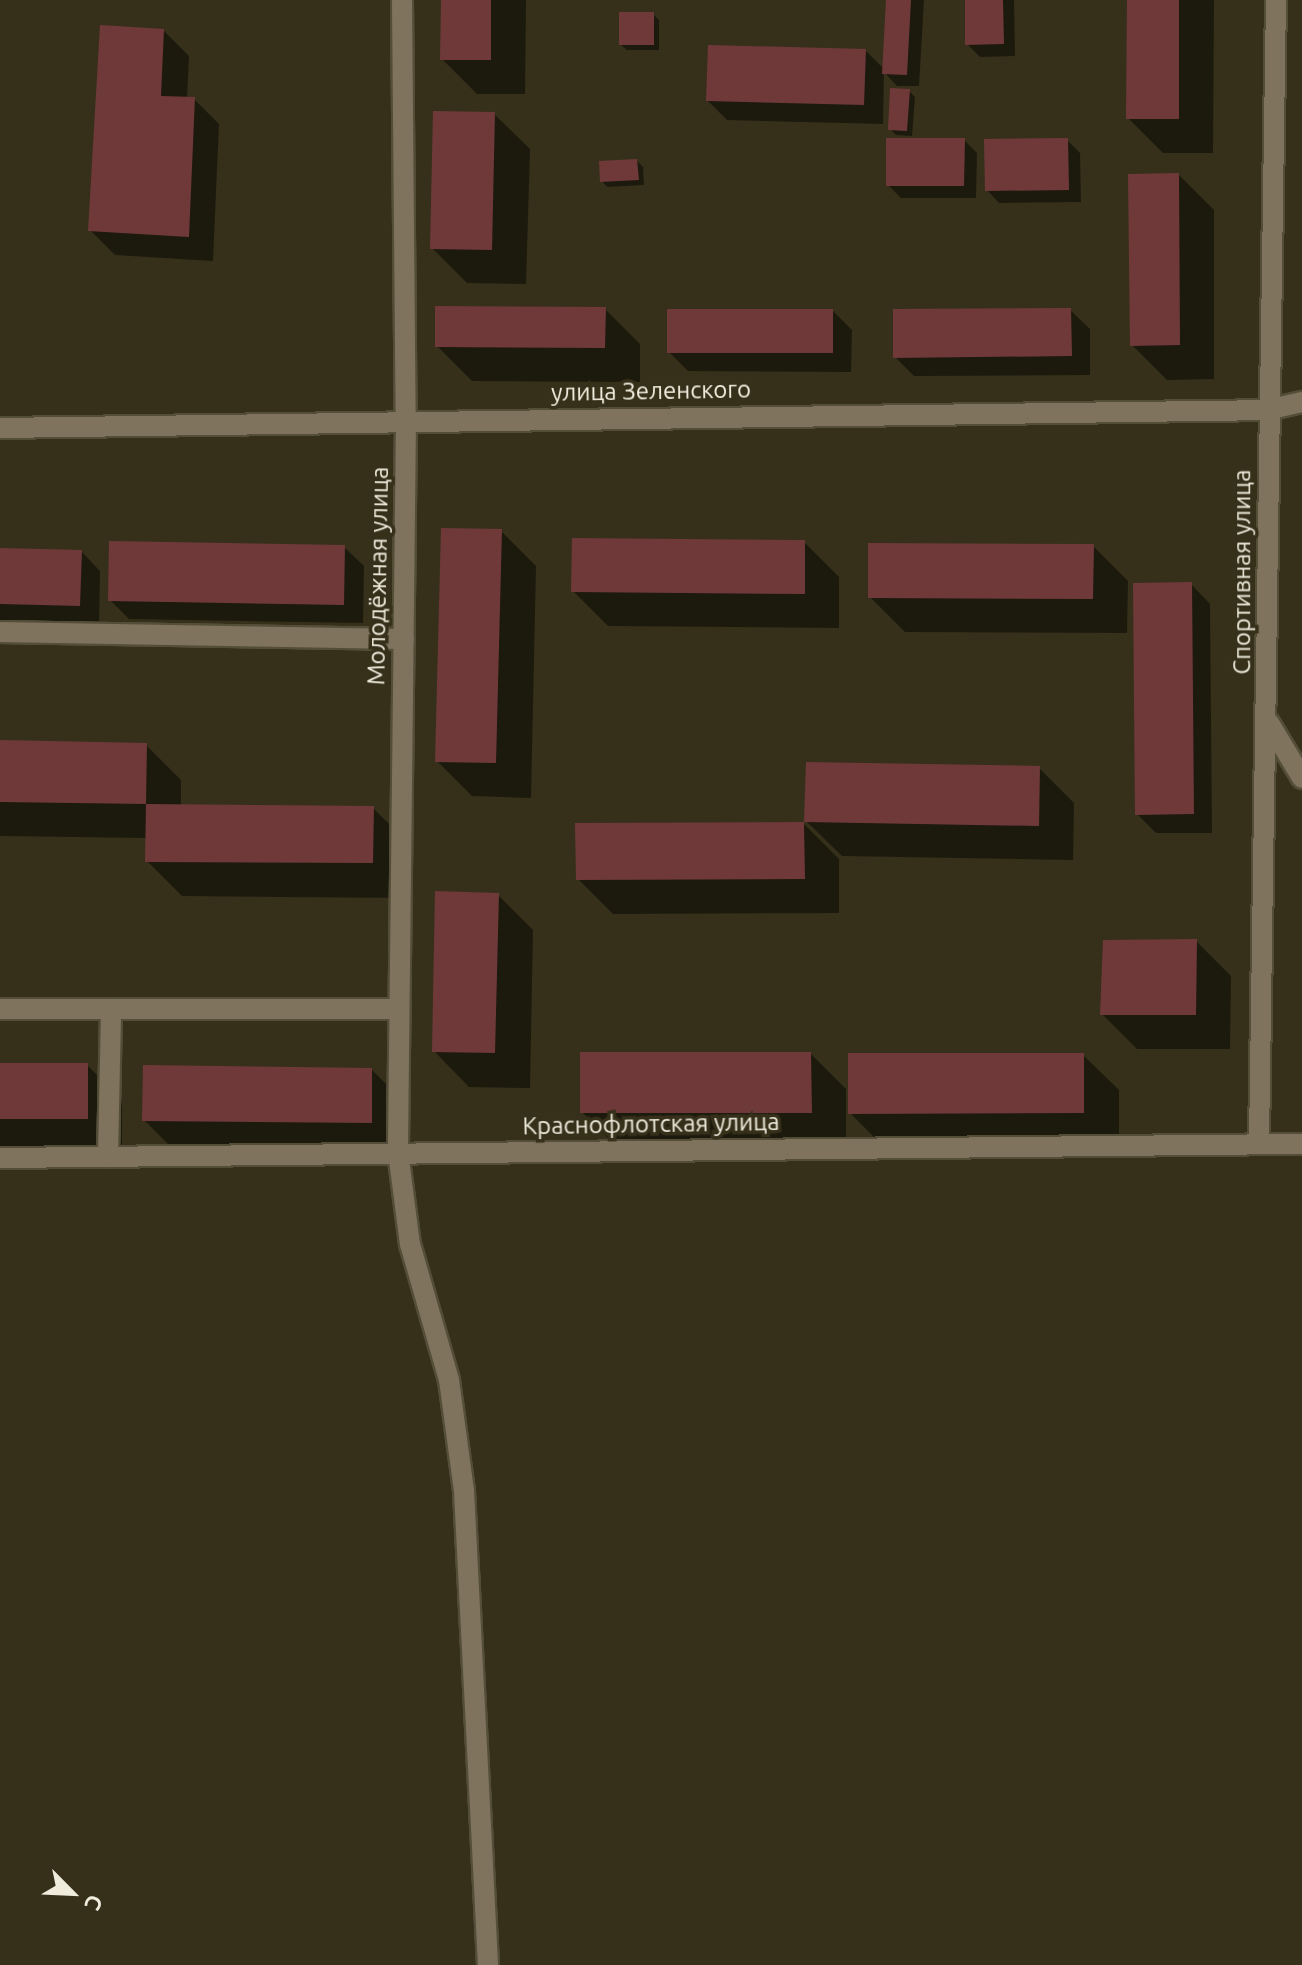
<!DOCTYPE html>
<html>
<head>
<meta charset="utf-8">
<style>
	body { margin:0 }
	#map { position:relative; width:1302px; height:1965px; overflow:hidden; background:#36301a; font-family:Ubuntu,sans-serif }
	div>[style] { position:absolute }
	.shadow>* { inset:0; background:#0007 }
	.building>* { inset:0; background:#6f393a }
	.roads { filter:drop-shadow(2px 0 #544e39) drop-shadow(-2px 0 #544e39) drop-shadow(0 2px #544e39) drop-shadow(0 -2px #544e39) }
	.minor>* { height:20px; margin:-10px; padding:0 10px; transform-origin:10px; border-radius:10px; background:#7f735d }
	span { translate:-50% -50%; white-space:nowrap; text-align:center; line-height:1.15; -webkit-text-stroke:7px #36301a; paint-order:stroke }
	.street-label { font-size:24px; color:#efecde }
	.north { position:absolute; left:32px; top:1853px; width:80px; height:80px; -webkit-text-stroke:6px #36301a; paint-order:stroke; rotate:114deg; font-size:22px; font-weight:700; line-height:32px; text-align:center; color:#efecde }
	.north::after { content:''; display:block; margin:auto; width:28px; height:36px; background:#efecde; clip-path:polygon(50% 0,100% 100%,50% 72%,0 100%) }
</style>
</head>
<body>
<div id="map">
	<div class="shadow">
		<i style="clip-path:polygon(443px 0,526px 0,525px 94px,477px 94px,442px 59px)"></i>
		<i style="clip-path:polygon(888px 0,924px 0,919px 86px,897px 86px,884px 72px,883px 124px,727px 120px,708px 101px,865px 50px,885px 70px)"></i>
		<i style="clip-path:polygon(967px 0,1014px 0,1015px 56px,980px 57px,967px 44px)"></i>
		<i style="clip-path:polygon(1129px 0,1214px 0,1213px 153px,1163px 153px,1128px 118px)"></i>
		<i style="clip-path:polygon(653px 14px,659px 20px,659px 50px,627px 50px,621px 45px)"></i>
		<i style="clip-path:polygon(164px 31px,189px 56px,187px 99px,194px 99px,219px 124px,213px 261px,115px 255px,90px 230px)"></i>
		<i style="clip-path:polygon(909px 91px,915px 97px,912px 136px,896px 135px,890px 129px)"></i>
		<i style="clip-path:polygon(494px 114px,530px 149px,526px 284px,467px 283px,432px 248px)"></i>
		<i style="clip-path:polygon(964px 140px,977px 153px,976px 198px,901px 198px,888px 185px)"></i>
		<i style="clip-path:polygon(1067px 140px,1080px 153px,1081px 202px,999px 203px,987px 190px)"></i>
		<i style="clip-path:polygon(637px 161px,643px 167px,644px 185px,607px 187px,602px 181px)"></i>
		<i style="clip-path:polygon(1179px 175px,1214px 210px,1214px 379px,1167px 380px,1132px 345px)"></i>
		<i style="clip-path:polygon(605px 309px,640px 344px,640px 382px,472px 381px,437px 346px)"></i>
		<i style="clip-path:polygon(1070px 310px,1090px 329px,1090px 375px,914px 376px,895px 357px)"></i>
		<i style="clip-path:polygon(833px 311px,852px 330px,851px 372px,688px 371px,669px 352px)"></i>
		<i style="clip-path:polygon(501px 531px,536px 566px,531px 798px,472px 796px,437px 761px)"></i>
		<i style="clip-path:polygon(804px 542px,839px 577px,839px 628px,608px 626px,573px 591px)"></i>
		<i style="clip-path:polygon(1093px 546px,1128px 581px,1127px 633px,905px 632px,870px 597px)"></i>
		<i style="clip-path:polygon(344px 547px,364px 566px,363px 623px,129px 619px,110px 600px)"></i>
		<i style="clip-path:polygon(0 550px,81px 551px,100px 571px,99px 624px,0 622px)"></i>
		<i style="clip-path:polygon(1191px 584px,1210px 604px,1212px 833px,1156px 833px,1137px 814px)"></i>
		<i style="clip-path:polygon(0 742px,146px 745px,181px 780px,181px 807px,373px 808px,408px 843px,408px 898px,182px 896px,147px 861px,148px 838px,0 836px)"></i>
		<i style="clip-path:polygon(1039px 768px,1074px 803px,1073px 860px,842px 856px,806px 821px)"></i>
		<i style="clip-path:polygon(804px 824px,839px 859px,839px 913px,613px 914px,578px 879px)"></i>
		<i style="clip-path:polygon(498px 895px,533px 930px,530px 1088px,469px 1087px,434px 1051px)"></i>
		<i style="clip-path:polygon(1196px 941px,1231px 976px,1230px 1049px,1137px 1049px,1102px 1014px)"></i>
		<i style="clip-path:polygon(811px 1054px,846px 1089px,846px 1147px,617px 1147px,582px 1112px)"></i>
		<i style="clip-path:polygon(1083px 1055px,1119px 1090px,1119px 1147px,885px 1148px,850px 1113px)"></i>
		<i style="clip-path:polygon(0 1065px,87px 1065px,122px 1100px,122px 1153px,0 1153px)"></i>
		<i style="clip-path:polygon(372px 1070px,407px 1105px,406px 1157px,179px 1155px,144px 1120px)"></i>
	</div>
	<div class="building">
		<i style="clip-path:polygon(441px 0,491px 0,491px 60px,440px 60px)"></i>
		<i style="clip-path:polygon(886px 0,911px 0,907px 75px,882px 74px)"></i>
		<i style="clip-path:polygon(965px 0,1003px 0,1004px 44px,965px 45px)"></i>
		<i style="clip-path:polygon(1127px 0,1179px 0,1179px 119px,1126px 119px)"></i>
		<i style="clip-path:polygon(619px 12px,654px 12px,654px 45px,619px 45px)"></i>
		<i style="clip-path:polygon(100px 25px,164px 29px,161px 96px,195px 97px,189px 237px,88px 231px)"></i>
		<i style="clip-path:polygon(708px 45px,866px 49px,864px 105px,706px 101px)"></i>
		<i style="clip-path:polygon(890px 88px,910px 89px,907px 131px,888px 130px)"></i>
		<i style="clip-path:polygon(433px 111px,495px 112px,492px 250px,430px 249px)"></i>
		<i style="clip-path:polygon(886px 138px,965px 138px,964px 186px,886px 186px)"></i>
		<i style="clip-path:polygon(1068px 138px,1069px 190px,985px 191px,984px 139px)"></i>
		<i style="clip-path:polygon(637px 159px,639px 180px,600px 182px,599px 161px)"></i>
		<i style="clip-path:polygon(1179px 173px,1180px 345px,1130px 346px,1128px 174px)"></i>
		<i style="clip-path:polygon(435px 306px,606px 307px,605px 348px,435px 347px)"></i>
		<i style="clip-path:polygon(1071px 308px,1072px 356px,893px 358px,893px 309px)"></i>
		<i style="clip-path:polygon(667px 309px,833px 309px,833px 353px,667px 353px)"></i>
		<i style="clip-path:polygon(441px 528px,502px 529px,496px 763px,435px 762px)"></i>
		<i style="clip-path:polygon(572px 538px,805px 540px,805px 594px,571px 592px)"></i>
		<i style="clip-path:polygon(109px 541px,345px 545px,344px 605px,108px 601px)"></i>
		<i style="clip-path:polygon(868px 543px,1094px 544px,1093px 599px,868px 598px)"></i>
		<i style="clip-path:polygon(0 548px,82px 550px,80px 606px,0 604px)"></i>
		<i style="clip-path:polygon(1192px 582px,1194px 814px,1135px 815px,1133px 583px)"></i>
		<i style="clip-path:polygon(0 740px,147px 743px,146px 804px,0 802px)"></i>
		<i style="clip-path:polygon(806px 762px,1040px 766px,1039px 826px,804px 822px)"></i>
		<i style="clip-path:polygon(146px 804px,374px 806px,373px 863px,145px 862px)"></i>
		<i style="clip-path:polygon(804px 822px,805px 879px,576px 880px,575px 823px)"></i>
		<i style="clip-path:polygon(435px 891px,499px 893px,495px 1053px,432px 1052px)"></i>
		<i style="clip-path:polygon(1197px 939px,1196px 1015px,1100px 1015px,1103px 940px)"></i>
		<i style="clip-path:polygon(580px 1052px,811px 1052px,812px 1113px,580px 1113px)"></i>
		<i style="clip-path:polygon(848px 1053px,1084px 1053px,1084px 1113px,848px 1114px)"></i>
		<i style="clip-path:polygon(0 1063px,88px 1063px,88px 1119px,0 1119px)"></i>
		<i style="clip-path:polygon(143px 1065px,372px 1068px,372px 1123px,142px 1121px)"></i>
	</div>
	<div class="roads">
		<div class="minor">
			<i style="left:402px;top:0;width:419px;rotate:89.5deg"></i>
			<i style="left:406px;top:419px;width:733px;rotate:90.63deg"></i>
			<i style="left:398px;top:1152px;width:93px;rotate:82.6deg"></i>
			<i style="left:410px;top:1244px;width:141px;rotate:74deg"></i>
			<i style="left:449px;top:1380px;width:112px;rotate:82.3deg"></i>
			<i style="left:464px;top:1491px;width:475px;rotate:87.1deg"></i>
			<i style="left:0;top:428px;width:1267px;rotate:-0.81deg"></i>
			<i style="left:1267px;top:410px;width:36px;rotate:-13deg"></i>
			<i style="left:0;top:632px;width:404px;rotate:1deg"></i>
			<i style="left:1269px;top:723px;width:64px;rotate:59deg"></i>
			<i style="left:0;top:1009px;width:399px"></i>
			<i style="left:1259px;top:1143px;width:1143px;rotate:-89.15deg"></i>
			<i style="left:108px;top:1157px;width:148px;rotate:-88.8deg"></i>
			<i style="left:0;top:1158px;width:1302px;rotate:-0.62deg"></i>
		</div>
	</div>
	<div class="street-label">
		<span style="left:651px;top:391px;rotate:-1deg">улица Зеленского</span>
		<span style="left:1242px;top:572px;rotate:-90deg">Спортивная улица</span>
		<span style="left:378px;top:576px;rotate:-89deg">Молодёжная улица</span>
		<span style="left:651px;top:1124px;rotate:-1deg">Краснофлотская улица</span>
	</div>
	<div class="north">С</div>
</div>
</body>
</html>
